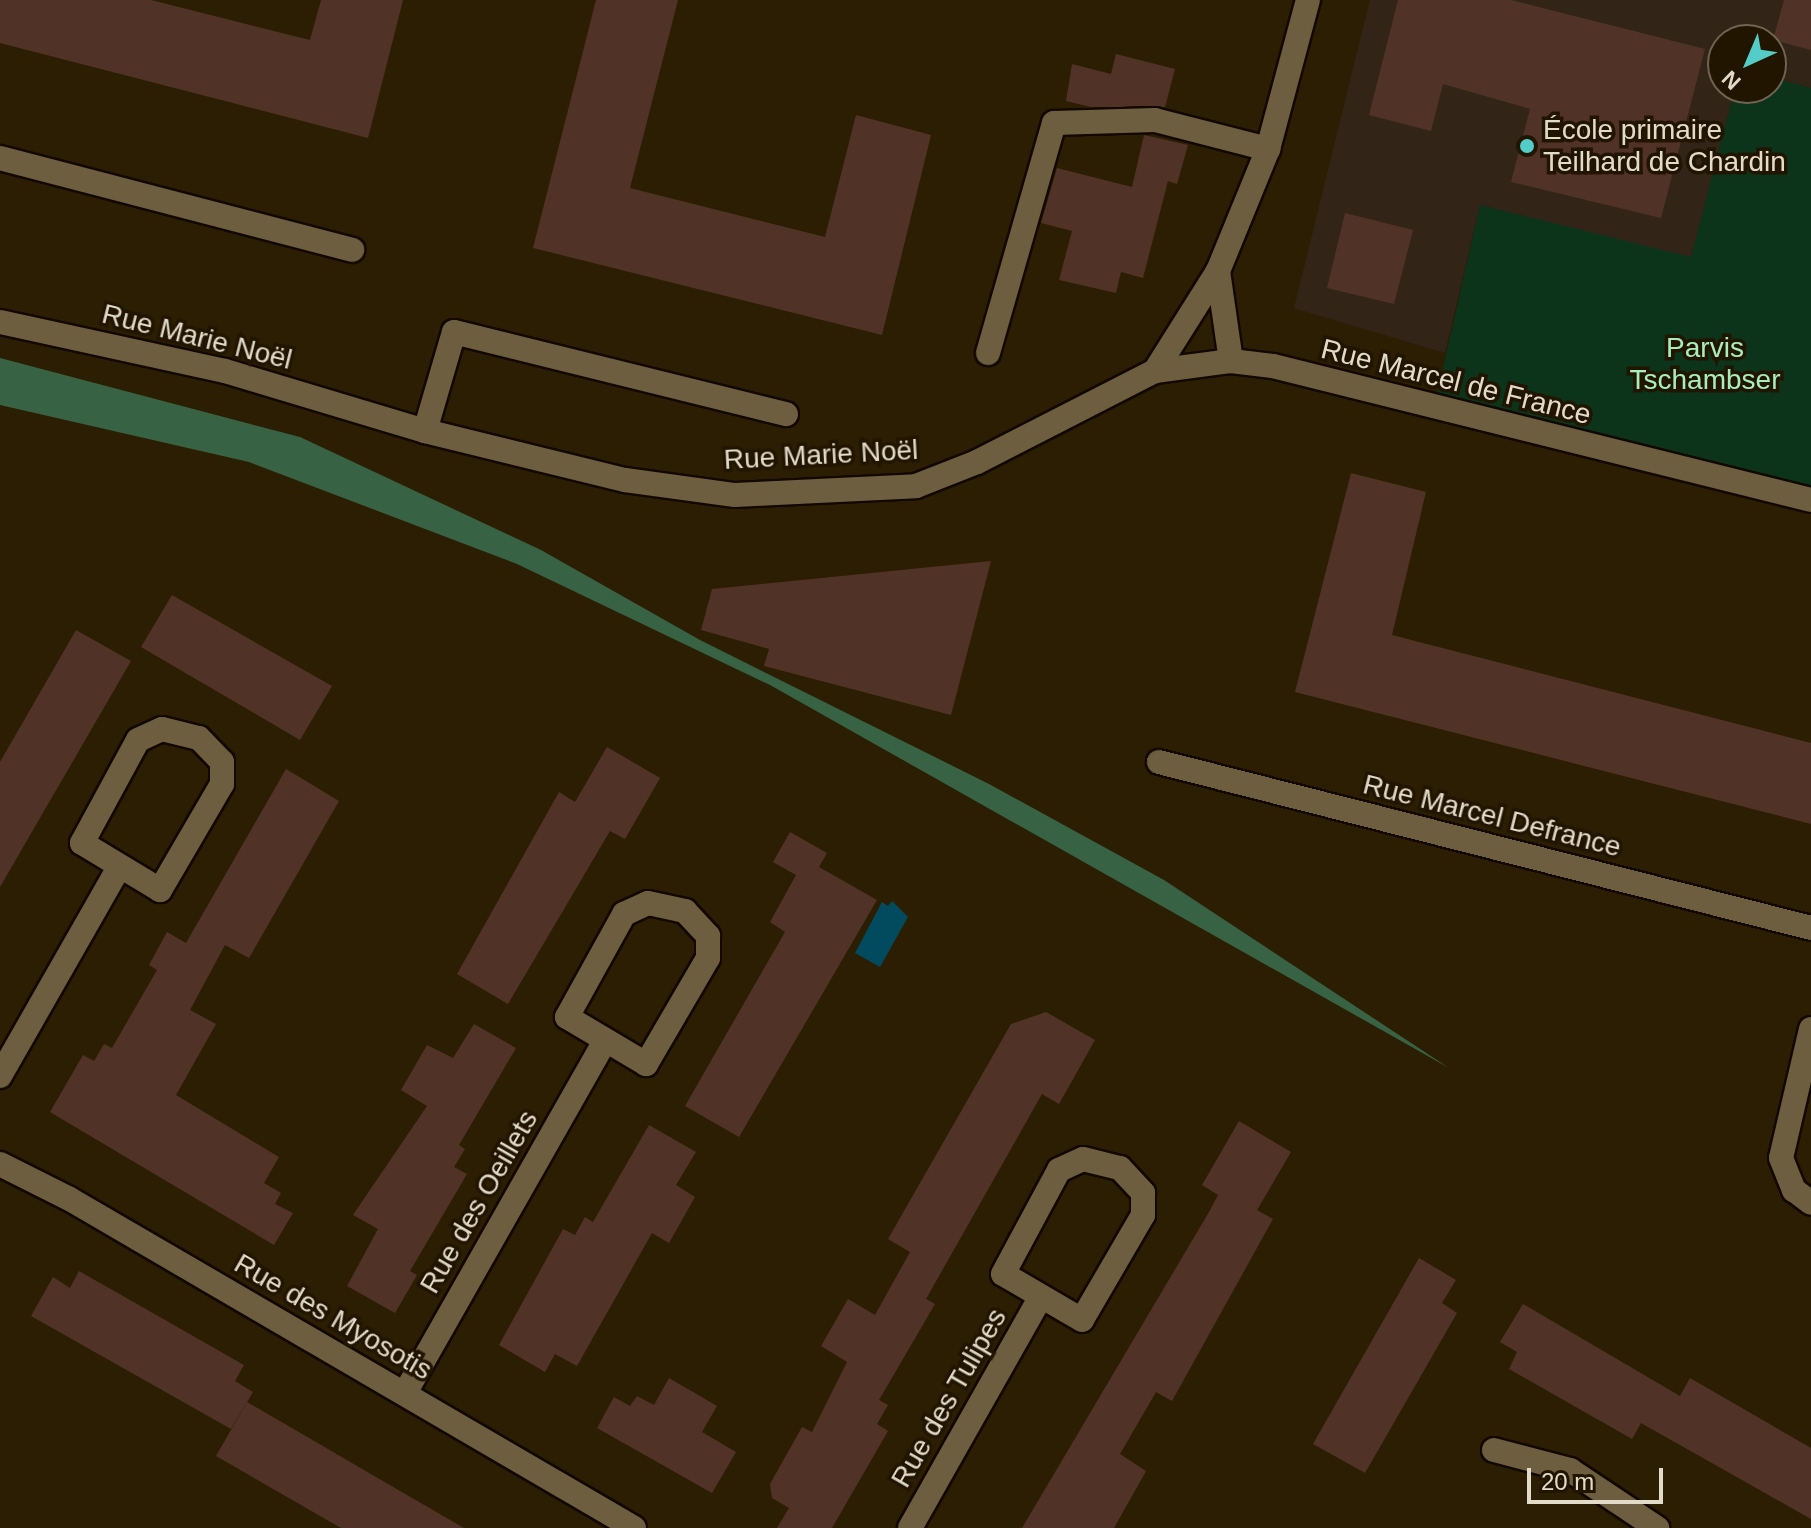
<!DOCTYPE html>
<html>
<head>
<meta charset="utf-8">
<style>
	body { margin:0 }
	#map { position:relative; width:1811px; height:1528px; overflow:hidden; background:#2c1e02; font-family:Arial,sans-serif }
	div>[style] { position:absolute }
	.education>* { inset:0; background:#322518 }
	.green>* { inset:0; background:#0b341b }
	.forest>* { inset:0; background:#376244 }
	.water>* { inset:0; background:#024b5e }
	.building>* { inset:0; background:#513227 }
	.roads { filter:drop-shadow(2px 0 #120800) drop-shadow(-2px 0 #120800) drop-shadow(0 2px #120800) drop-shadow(0 -2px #120800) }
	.minor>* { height:24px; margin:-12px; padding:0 12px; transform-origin:12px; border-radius:12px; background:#6e5e40 }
	.dots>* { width:22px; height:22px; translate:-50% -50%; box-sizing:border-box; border:4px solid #221500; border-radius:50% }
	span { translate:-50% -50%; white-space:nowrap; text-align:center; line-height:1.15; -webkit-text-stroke:7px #221500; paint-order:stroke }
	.poi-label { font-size:28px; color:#e3dbca }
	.left { translate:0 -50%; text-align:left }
	.street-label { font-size:28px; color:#e3dbca }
	.park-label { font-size:28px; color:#a7eebb }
	.north { position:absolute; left:1707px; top:24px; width:80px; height:80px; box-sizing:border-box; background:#221500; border:2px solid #6f6451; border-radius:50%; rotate:224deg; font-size:22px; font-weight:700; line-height:32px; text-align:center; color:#e3dbca }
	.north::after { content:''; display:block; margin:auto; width:28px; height:36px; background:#54cdc8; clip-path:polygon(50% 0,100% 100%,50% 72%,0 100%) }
	.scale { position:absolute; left:1527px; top:1468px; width:136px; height:36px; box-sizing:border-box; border:4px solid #e3dbca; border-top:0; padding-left:10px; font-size:24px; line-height:28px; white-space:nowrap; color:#e3dbca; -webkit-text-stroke:6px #221500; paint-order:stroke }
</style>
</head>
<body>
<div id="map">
	<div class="education">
		<i style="clip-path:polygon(1370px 0,1811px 0,1811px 88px,1771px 77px,1771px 40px,1723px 40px,1723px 88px,1735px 88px,1691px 258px,1480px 205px,1445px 353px,1294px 308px)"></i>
	</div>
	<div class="green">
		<i style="clip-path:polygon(1771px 77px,1811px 88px,1811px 499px,1434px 408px,1480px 205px,1691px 257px,1735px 88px,1771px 88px)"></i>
	</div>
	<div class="forest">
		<i style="clip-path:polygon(0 358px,300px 437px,541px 550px,700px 640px,989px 784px,1164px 880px,1449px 1068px,770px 685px,517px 564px,249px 462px,0 405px)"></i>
	</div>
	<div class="water">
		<i style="clip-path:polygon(892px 901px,908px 917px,880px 967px,855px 953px,882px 902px,888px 906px)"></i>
	</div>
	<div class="building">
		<i style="clip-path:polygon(0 0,151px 0,310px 40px,321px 0,403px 0,368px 138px,0 43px)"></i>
		<i style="clip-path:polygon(596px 0,678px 0,630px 188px,825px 237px,856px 115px,931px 135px,882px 335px,533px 248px)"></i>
		<i style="clip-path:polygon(1398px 0,1511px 0,1705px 49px,1661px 218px,1511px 182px,1530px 109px,1443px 84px,1431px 131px,1369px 115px)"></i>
		<i style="clip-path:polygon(1784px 0,1811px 0,1811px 50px,1773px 40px)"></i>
		<i style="clip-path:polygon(1116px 54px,1175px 69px,1165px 107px,1091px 107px,1066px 101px,1072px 64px,1111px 74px)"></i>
		<i style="clip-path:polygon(1144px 135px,1188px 145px,1177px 184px,1168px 181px,1143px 278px,1121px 272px,1116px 293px,1059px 280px,1072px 231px,1041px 223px,1057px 168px,1132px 187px)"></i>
		<i style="clip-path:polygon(1345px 213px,1413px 230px,1394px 304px,1327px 288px)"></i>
		<i style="clip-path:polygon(1351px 473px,1426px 492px,1392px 635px,1811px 743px,1811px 824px,1295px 692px)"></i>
		<i style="clip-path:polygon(991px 561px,951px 715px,764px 666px,769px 649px,701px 630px,712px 589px)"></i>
		<i style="clip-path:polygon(172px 595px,332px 686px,300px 740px,141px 647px)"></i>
		<i style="clip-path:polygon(76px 630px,131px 661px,0 887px,0 762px)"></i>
		<i style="clip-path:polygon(607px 747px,660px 778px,625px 839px,610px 831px,508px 1004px,457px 974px,559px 792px,575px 802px)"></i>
		<i style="clip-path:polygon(286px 769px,339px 801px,249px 958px,225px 945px,190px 1010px,216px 1024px,176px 1095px,279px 1157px,264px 1183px,281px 1193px,275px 1204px,293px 1213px,274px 1245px,50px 1112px,83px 1055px,94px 1061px,104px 1044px,112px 1048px,157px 970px,149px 965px,167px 932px,186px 943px)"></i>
		<i style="clip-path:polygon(790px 832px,827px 853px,819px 867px,877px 900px,739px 1137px,685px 1106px,785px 932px,770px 922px,796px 875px,773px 862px)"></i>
		<i style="clip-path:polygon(1046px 1012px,1095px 1040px,1059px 1104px,1042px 1094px,926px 1299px,935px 1304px,879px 1400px,888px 1405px,877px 1424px,888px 1431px,832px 1528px,777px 1528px,789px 1508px,772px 1498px,770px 1484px,802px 1427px,812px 1432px,847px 1362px,821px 1346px,848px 1299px,875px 1315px,910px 1252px,888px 1239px,1011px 1024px)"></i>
		<i style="clip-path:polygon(474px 1024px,516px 1048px,459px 1145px,465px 1149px,454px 1167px,467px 1174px,410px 1271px,417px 1275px,395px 1313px,347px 1286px,378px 1229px,353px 1215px,427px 1106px,401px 1090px,427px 1045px,453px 1058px)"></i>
		<i style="clip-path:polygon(1239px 1121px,1291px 1152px,1257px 1210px,1273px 1219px,1172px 1401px,1156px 1392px,1120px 1454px,1146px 1471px,1114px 1528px,1022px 1528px,1209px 1212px,1218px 1195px,1202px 1185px)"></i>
		<i style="clip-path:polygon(649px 1125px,696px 1152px,676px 1185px,695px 1197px,669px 1243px,652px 1233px,577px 1366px,555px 1354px,545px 1372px,499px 1345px,563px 1229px,575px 1235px,585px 1217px,593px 1222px)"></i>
		<i style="clip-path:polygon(1419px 1258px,1456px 1280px,1442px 1303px,1457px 1313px,1365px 1473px,1313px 1444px)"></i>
		<i style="clip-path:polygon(79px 1271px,244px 1365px,235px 1381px,253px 1392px,231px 1429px,31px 1316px,53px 1277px,70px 1288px)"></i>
		<i style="clip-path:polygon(1523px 1304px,1680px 1396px,1690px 1378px,1811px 1448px,1811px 1519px,1641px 1423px,1632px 1439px,1509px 1369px,1517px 1352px,1500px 1342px)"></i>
		<i style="clip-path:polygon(669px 1378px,717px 1406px,702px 1432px,736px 1452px,712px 1493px,597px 1428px,614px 1397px,630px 1406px,637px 1396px,654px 1405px)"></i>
		<i style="clip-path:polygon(247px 1402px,388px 1484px,464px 1528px,341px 1528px,216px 1456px)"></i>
	</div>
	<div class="roads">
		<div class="minor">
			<i style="left:0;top:158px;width:364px;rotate:14.6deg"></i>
			<i style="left:1218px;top:271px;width:91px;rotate:81.8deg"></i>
			<i style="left:0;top:322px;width:230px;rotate:12.3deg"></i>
			<i style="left:225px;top:371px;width:209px;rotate:16.7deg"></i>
			<i style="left:425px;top:431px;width:206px;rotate:13.8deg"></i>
			<i style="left:625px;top:480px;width:111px;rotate:7.8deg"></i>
			<i style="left:735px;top:495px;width:181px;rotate:-2.8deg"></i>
			<i style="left:916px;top:486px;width:66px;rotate:-21.5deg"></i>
			<i style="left:977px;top:462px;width:200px;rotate:-27.1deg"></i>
			<i style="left:1155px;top:371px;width:77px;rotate:-7.5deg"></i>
			<i style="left:1231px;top:361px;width:42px;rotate:6.8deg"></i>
			<i style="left:1273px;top:366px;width:554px;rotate:13.99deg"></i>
			<i style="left:988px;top:353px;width:239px;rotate:-74deg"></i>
			<i style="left:1054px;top:123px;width:101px;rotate:-1.7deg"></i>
			<i style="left:1155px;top:120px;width:117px;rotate:14.4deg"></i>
			<i style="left:1155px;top:371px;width:118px;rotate:-57.8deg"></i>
			<i style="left:1218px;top:271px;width:132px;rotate:-67.7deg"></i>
			<i style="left:1268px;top:149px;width:154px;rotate:-75deg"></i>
			<i style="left:425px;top:431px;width:103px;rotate:-73.7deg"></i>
			<i style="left:454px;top:332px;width:342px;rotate:13.9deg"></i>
			<i style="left:162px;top:729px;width:38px;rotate:14deg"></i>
			<i style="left:199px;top:738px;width:33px;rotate:46deg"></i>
			<i style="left:222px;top:762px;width:22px;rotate:90deg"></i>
			<i style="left:222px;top:784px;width:123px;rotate:120.3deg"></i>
			<i style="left:160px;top:890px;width:91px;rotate:-148.9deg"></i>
			<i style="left:82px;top:843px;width:117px;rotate:-61.5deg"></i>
			<i style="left:138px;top:740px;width:26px;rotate:-25deg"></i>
			<i style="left:1159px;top:762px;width:673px;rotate:14.28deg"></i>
			<i style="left:648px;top:903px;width:38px;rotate:12deg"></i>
			<i style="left:685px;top:911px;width:34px;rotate:47deg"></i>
			<i style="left:708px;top:936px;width:22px;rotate:90deg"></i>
			<i style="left:708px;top:958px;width:123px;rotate:120.3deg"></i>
			<i style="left:646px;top:1064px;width:92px;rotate:-149.3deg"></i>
			<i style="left:567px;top:1017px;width:118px;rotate:-61deg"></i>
			<i style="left:624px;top:914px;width:26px;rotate:-25deg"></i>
			<i style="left:1811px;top:1029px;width:132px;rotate:103.1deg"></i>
			<i style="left:1781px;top:1158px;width:35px;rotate:68deg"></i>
			<i style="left:1794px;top:1190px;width:21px;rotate:37deg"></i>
			<i style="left:0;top:1076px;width:241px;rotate:-60.3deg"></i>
			<i style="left:1083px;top:1159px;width:38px;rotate:14deg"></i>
			<i style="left:1120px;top:1168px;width:34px;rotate:47deg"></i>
			<i style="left:1143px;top:1193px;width:22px;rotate:90deg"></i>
			<i style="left:1143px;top:1215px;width:121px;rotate:120.2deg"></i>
			<i style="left:1082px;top:1320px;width:91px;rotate:-149.8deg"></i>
			<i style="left:1003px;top:1274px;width:118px;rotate:-61.7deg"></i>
			<i style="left:1059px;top:1170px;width:26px;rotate:-25deg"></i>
			<i style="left:0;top:1164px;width:76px;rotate:26.6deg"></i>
			<i style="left:68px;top:1198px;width:655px;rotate:30.24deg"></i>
			<i style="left:405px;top:1393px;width:405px;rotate:-60.4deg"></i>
			<i style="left:1494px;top:1450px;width:79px;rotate:14.7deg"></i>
			<i style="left:1570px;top:1470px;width:105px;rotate:33.7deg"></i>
			<i style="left:910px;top:1528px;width:264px;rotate:-60.5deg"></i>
		</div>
	</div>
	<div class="dots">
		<i style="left:1527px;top:146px;background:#54cdc8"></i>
	</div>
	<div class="poi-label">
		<span class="left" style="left:1543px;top:146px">École primaire<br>Teilhard de Chardin</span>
	</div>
	<div class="street-label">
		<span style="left:197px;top:337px;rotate:14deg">Rue Marie Noël</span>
		<span style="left:1456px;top:382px;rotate:14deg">Rue Marcel de France</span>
		<span style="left:821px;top:455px;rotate:-3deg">Rue Marie Noël</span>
		<span style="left:1492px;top:816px;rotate:14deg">Rue Marcel Defrance</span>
		<span style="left:479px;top:1202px;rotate:-60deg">Rue des Oeillets</span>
		<span style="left:333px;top:1317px;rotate:30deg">Rue des Myosotis</span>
		<span style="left:949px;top:1398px;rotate:-60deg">Rue des Tulipes</span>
	</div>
	<div class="park-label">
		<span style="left:1705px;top:364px">Parvis<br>Tschambser</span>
	</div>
	<div class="north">N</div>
	<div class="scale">20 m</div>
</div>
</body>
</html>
